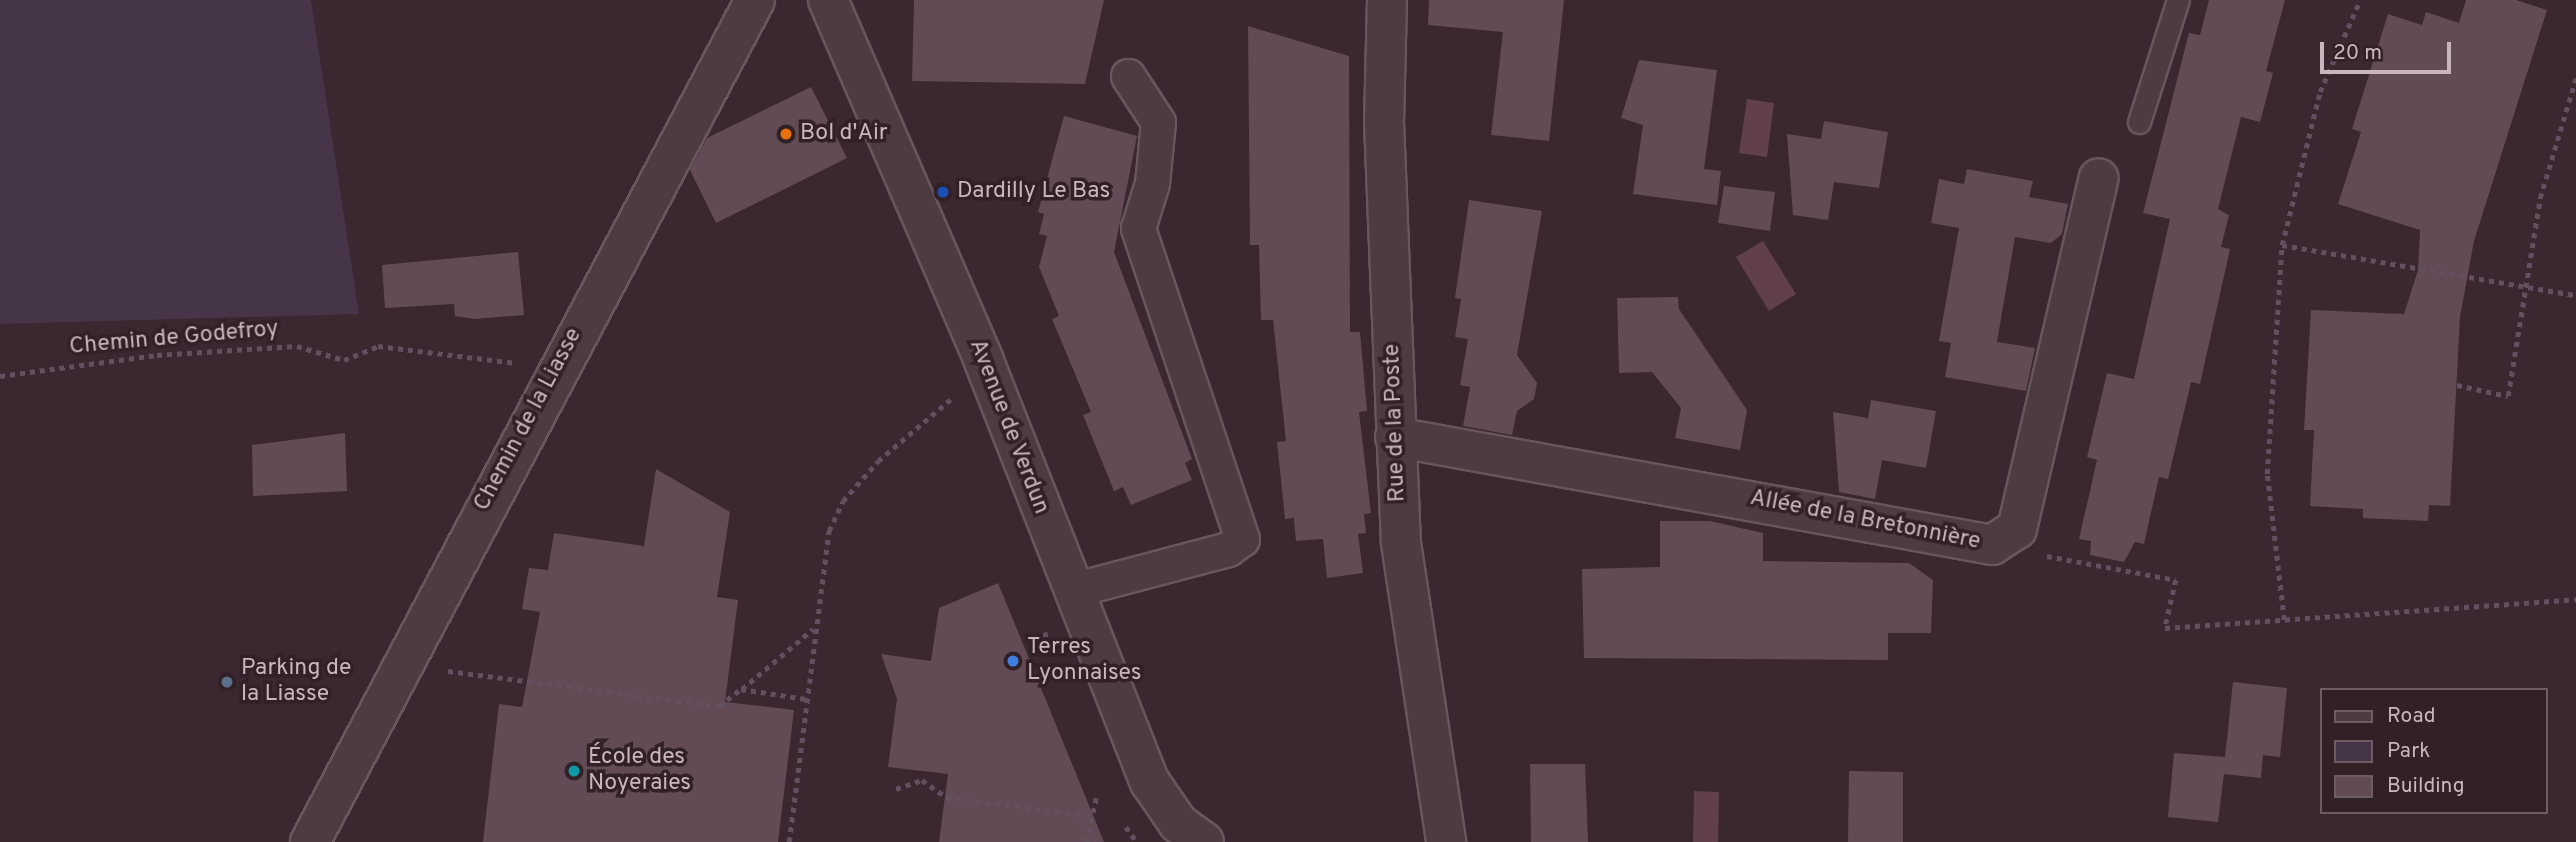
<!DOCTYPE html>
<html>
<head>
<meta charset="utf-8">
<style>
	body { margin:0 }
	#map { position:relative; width:2576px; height:842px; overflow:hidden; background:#3b272f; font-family:Overpass,sans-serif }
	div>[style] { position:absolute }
	.green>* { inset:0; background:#463449 }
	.water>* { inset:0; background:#623f4d }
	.building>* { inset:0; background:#624b54 }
	.path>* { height:4.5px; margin-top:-2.25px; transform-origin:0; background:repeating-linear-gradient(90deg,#625060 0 5px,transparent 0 10px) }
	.roads { filter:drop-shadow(2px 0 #67565c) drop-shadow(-2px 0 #67565c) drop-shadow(0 2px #67565c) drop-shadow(0 -2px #67565c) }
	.service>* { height:21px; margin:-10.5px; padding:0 10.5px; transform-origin:10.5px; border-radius:10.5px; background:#4c3b41 }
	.pedestrian>* { height:33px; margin:-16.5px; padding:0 16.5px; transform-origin:16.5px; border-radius:16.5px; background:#4c3b41 }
	.minor>* { height:38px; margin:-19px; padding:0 19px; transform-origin:19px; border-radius:19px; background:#4c3b41 }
	.tertiary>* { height:38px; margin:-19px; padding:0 19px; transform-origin:19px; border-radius:19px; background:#4c3b41 }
	.dots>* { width:19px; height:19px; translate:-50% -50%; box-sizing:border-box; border:4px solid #312026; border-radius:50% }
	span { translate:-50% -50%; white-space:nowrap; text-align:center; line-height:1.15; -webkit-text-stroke:7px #312026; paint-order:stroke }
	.poi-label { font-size:23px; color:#c7b6bd }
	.left { translate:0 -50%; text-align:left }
	.street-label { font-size:23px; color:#c7b6bd }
	.legend { position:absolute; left:2320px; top:688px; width:228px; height:126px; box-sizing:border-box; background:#312026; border:2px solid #6d5c62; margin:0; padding:9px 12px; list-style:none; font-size:21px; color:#c7b6bd }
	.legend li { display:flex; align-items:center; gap:14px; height:35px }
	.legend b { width:35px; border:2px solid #6d5c62 }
	.scale { position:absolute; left:2320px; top:42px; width:131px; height:32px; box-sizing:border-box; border:4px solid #c7b6bd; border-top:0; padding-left:9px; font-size:21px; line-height:24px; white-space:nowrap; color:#c7b6bd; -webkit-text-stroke:5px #312026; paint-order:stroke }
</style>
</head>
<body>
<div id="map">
	<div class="green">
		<i style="clip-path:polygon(0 0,311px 0,359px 314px,0 324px)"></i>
	</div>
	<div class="water">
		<i style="clip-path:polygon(1747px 99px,1774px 103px,1767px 157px,1739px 153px)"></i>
		<i style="clip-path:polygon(1763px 241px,1796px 294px,1769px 311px,1736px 257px)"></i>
		<i style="clip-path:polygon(1694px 791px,1719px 792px,1718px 842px,1693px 842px)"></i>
	</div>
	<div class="building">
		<i style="clip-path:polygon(914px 0,1104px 0,1085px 84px,912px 81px)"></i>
		<i style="clip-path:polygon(1429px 0,1564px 0,1549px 141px,1491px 135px,1503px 32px,1428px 25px)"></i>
		<i style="clip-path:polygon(2209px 0,2285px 0,2266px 71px,2273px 73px,2260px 122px,2241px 117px,2218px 209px,2229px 215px,2221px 247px,2230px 249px,2200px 384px,2191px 382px,2168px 479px,2159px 477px,2144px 544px,2135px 542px,2124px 562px,2090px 555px,2091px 541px,2079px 539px,2097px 460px,2087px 457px,2107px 373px,2134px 379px,2170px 219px,2143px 213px,2189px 33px,2200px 35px)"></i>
		<i style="clip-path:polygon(2466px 0,2516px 0,2547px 10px,2474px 241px,2460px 317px,2450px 506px,2429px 505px,2428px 521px,2363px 518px,2363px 509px,2310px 506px,2314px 430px,2304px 430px,2311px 310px,2404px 314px,2418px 270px,2420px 230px,2338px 204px,2361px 132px,2352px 129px,2388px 14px,2422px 25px,2426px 12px,2459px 23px)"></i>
		<i style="clip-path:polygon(1248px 26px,1349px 56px,1350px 332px,1360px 332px,1367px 411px,1359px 412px,1371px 513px,1364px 514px,1366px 533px,1358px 534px,1363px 573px,1327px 578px,1323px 539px,1296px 541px,1294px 518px,1285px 519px,1277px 442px,1286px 441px,1273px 320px,1261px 320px,1259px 245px,1250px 245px)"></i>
		<i style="clip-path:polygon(1639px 60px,1717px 70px,1704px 169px,1721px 171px,1717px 205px,1633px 194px,1643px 125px,1621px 118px)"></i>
		<i style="clip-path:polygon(811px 87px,847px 158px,716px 223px,690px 170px,707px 138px)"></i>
		<i style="clip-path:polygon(1064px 116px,1137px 136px,1114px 252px,1192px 459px,1185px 463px,1192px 480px,1131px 505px,1123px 487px,1114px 491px,1083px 415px,1091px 412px,1052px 319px,1059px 316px,1039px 267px,1047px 236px,1039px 234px,1044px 214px,1038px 212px)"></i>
		<i style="clip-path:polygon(1824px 121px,1888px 132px,1879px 188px,1834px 182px,1828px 220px,1793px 215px,1787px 134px,1821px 139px)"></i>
		<i style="clip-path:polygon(1967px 169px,2033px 181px,2029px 197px,2068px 204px,2062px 234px,2051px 243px,2015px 237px,1997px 342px,2035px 348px,2026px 391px,1945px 377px,1951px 343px,1939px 341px,1959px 228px,1931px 223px,1939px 179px,1964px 184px)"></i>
		<i style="clip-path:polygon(1724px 186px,1775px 192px,1770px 231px,1718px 223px)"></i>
		<i style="clip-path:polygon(1469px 200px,1542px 211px,1517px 355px,1537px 383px,1534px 399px,1517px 411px,1512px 435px,1463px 426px,1470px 387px,1460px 385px,1468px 339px,1455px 337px,1461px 299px,1455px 298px)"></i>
		<i style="clip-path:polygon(518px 252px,524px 315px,474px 319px,455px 316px,454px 304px,385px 308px,382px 265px)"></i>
		<i style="clip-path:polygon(1678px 297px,1679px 309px,1747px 410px,1740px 450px,1675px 438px,1681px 408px,1652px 372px,1619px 373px,1617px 298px)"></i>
		<i style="clip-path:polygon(1871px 400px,1936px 411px,1926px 468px,1882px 460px,1875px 499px,1839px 492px,1833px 412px,1868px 418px)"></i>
		<i style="clip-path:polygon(345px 433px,347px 491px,253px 496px,252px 445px)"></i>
		<i style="clip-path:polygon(656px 469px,730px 512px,717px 597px,738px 600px,725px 702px,794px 710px,778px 842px,483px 842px,499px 704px,522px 707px,540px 612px,522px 609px,529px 568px,548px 570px,554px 533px,644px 546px)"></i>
		<i style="clip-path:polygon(1660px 521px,1710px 521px,1763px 533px,1763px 561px,1909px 563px,1933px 580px,1931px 633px,1888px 633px,1888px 660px,1584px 658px,1582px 569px,1660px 567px)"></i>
		<i style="clip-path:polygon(998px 583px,1104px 842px,939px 842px,948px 774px,888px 767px,897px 699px,881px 654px,931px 661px,939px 608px)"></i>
		<i style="clip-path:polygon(2233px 682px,2287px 688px,2280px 757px,2263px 755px,2261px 778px,2224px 774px,2218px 822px,2168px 817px,2174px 753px,2225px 757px)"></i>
		<i style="clip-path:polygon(1530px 764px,1585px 764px,1588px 842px,1531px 842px)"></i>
		<i style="clip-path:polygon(1849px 771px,1903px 772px,1903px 842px,1848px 842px)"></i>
	</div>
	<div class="path">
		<i style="left:2282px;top:245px;width:298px;rotate:9.7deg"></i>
		<i style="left:0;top:376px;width:158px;rotate:-7.6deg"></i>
		<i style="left:157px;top:355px;width:140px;rotate:-3.7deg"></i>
		<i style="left:297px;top:346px;width:49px;rotate:16.6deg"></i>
		<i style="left:344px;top:360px;width:37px;rotate:-22deg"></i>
		<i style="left:378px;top:346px;width:140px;rotate:7deg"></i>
		<i style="left:2457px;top:385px;width:52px;rotate:12.2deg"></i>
		<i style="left:2508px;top:396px;width:201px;rotate:-80.8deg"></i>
		<i style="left:2540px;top:198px;width:125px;rotate:-73.3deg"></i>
		<i style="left:2047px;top:556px;width:131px;rotate:10.5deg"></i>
		<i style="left:2176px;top:580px;width:49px;rotate:102.9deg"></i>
		<i style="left:2165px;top:628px;width:412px;rotate:-4deg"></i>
		<i style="left:2284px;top:620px;width:147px;rotate:-96.6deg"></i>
		<i style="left:2267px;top:474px;width:229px;rotate:-86.3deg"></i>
		<i style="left:2282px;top:245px;width:158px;rotate:-76.1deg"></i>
		<i style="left:2320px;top:92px;width:100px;rotate:-66.5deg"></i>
		<i style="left:1045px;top:632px;width:17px;rotate:77deg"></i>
		<i style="left:448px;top:671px;width:273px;rotate:7.4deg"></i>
		<i style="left:719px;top:706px;width:28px;rotate:-38deg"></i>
		<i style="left:741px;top:689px;width:66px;rotate:8.7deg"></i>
		<i style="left:742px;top:689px;width:93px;rotate:-40.2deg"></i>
		<i style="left:896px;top:789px;width:28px;rotate:-19deg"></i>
		<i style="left:922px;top:780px;width:29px;rotate:35deg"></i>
		<i style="left:946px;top:797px;width:144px;rotate:7.6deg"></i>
		<i style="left:1126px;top:827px;width:19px;rotate:54deg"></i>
		<i style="left:789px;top:842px;width:314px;rotate:-82.7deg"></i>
		<i style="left:829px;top:531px;width:33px;rotate:-65deg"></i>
		<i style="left:843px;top:501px;width:53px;rotate:-48.8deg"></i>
		<i style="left:878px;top:461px;width:97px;rotate:-40.4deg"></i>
		<i style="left:1086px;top:842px;width:49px;rotate:-77.1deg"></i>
	</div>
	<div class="roads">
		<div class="service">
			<i style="left:2139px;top:122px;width:128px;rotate:-72.3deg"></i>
		</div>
		<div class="pedestrian">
			<i style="left:1088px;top:586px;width:145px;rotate:-14.8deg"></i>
			<i style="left:1228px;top:549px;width:17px;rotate:-36deg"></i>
			<i style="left:1242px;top:539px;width:328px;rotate:-108.5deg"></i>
			<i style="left:1138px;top:228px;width:47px;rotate:-72.7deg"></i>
			<i style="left:1152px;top:183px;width:61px;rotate:-84.4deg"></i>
			<i style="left:1158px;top:122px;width:55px;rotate:-123.1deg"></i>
		</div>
		<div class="minor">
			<i style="left:1387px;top:0;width:122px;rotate:91.4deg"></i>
			<i style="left:1384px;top:122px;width:421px;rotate:87.7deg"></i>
			<i style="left:1401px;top:543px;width:302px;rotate:81.4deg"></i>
			<i style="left:1395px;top:437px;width:607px;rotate:10.25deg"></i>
			<i style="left:1992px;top:545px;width:30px;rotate:-33deg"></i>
			<i style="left:2017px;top:529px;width:360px;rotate:-76.9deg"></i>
			<i style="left:310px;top:842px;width:952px;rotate:-62.14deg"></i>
		</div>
		<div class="tertiary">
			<i style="left:828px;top:0;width:391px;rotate:66.6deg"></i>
			<i style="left:983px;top:359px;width:455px;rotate:68.5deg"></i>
			<i style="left:1150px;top:782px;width:50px;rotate:55.7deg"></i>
			<i style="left:1178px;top:823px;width:32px;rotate:36deg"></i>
		</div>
	</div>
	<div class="dots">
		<i style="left:786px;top:134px;background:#e8710a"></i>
		<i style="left:943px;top:192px;background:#1a4fb4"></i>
		<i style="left:1013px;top:661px;background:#3f7fe0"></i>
		<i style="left:227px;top:682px;background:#5c6f8a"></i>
		<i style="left:574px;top:771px;background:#0f9aa8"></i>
	</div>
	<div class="poi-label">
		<span class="left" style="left:800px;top:134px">Bol d'Air</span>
		<span class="left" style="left:957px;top:192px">Dardilly Le Bas</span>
		<span class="left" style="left:1027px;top:661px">Terres<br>Lyonnaises</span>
		<span class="left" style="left:241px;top:682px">Parking de<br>la Liasse</span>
		<span class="left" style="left:588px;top:771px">École des<br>Noyeraies</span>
	</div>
	<div class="street-label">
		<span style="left:174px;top:339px;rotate:-5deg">Chemin de Godefroy</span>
		<span style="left:529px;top:420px;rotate:-62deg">Chemin de la Liasse</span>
		<span style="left:1396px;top:423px;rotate:-92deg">Rue de la Poste</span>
		<span style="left:1008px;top:427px;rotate:69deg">Avenue de Verdun</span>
		<span style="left:1865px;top:521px;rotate:11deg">Allée de la Bretonnière</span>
	</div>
	<ul class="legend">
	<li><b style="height:9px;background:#4c3b41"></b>Road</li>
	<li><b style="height:19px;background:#463449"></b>Park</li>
	<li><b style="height:19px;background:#624b54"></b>Building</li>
	</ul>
	<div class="scale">20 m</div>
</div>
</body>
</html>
